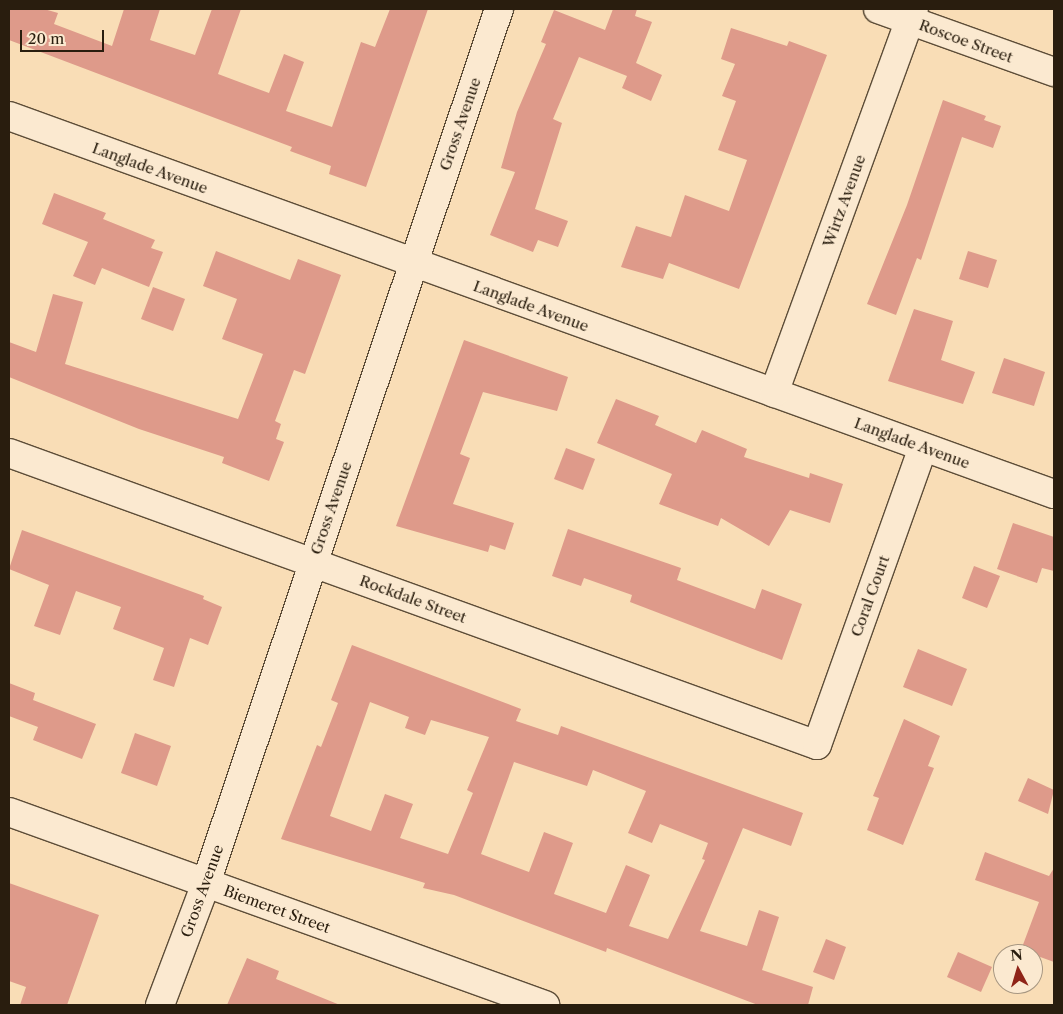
<!DOCTYPE html>
<html>
<head>
<meta charset="utf-8">
<style>
	body { margin:0 }
	#map { position:relative; width:1063px; height:1014px; overflow:hidden; background:#f9ddb6; font-family:"Libre Caslon Text",serif }
	div>[style] { position:absolute }
	.building>* { inset:0; background:#de9a8a }
	.roads { filter:drop-shadow(1px 0 #5d4d38) drop-shadow(-1px 0 #5d4d38) drop-shadow(0 1px #5d4d38) drop-shadow(0 -1px #5d4d38) }
	.minor>* { height:28px; margin:-14px; padding:0 14px; transform-origin:14px; border-radius:14px; background:#fbe9d0 }
	span { translate:-50% -50%; white-space:nowrap; text-align:center; line-height:1.15; -webkit-text-stroke:4px #fbe9d0; paint-order:stroke }
	.street-label { font-size:15px; color:#291d0e }
	.frame { position:absolute; inset:0; border:10px solid #291d0e; pointer-events:none }
	.north { position:absolute; left:993px; top:944px; width:50px; height:50px; box-sizing:border-box; background:#fbe9d0; border:1px solid #a79782; border-radius:50%; rotate:354deg; font-size:14px; font-weight:700; line-height:20px; text-align:center; color:#291d0e }
	.north::after { content:''; display:block; margin:auto; width:18px; height:22px; background:#8f2418; clip-path:polygon(50% 0,100% 100%,50% 72%,0 100%) }
	.scale { position:absolute; left:20px; top:30px; width:84px; height:22px; box-sizing:border-box; border:2px solid #291d0e; border-top:0; padding-left:6px; font-size:15px; line-height:18px; white-space:nowrap; color:#291d0e; -webkit-text-stroke:4px #fbe9d0; paint-order:stroke }
</style>
</head>
<body>
<div id="map">
	<div class="building">
		<i style="clip-path:polygon(9px 9px,44px 9px,58px 13px,54px 24px,112px 46px,124px 9px,160px 9px,150px 40px,195px 55px,212px 9px,241px 9px,218px 74px,269px 93px,284px 54px,304px 62px,286px 111px,332px 127px,361px 42px,375px 47px,390px 9px,428px 9px,366px 187px,329px 174px,331px 166px,290px 151px,292px 147px,9px 40px)"></i>
		<i style="clip-path:polygon(613px 9px,637px 9px,635px 16px,652px 22px,636px 63px,662px 75px,651px 101px,622px 88px,627px 76px,579px 57px,553px 119px,562px 123px,535px 209px,568px 221px,558px 247px,538px 240px,533px 252px,490px 235px,515px 172px,501px 168px,517px 112px,546px 44px,541px 42px,554px 10px,605px 30px)"></i>
		<i style="clip-path:polygon(731px 28px,787px 46px,789px 41px,827px 55px,739px 289px,669px 263px,663px 279px,621px 267px,636px 226px,671px 237px,685px 195px,729px 211px,747px 160px,718px 150px,736px 101px,722px 96px,735px 64px,721px 59px)"></i>
		<i style="clip-path:polygon(943px 100px,986px 116px,984px 120px,1001px 126px,993px 148px,962px 137px,921px 260px,917px 258px,896px 315px,867px 304px,907px 205px)"></i>
		<i style="clip-path:polygon(54px 193px,106px 213px,103px 219px,155px 240px,151px 248px,163px 252px,149px 287px,102px 268px,95px 285px,73px 276px,88px 242px,42px 224px)"></i>
		<i style="clip-path:polygon(216px 251px,290px 280px,298px 259px,341px 275px,305px 374px,294px 370px,275px 421px,281px 424px,276px 439px,284px 442px,269px 481px,222px 463px,224px 457px,139px 429px,9px 377px,9px 342px,36px 352px,53px 294px,83px 302px,65px 364px,238px 419px,263px 354px,222px 339px,237px 299px,203px 286px)"></i>
		<i style="clip-path:polygon(968px 251px,997px 260px,988px 288px,959px 279px)"></i>
		<i style="clip-path:polygon(153px 287px,185px 299px,173px 331px,141px 319px)"></i>
		<i style="clip-path:polygon(914px 309px,953px 321px,941px 360px,975px 372px,963px 404px,888px 381px)"></i>
		<i style="clip-path:polygon(464px 340px,568px 377px,557px 411px,483px 392px,460px 454px,470px 458px,453px 504px,514px 523px,505px 550px,490px 545px,488px 552px,396px 526px)"></i>
		<i style="clip-path:polygon(1004px 358px,1045px 372px,1034px 406px,992px 393px)"></i>
		<i style="clip-path:polygon(616px 399px,659px 416px,655px 425px,696px 443px,702px 430px,747px 449px,744px 457px,809px 478px,810px 473px,843px 484px,830px 523px,790px 510px,769px 546px,721px 518px,718px 526px,659px 504px,672px 474px,597px 443px)"></i>
		<i style="clip-path:polygon(566px 448px,595px 459px,583px 490px,554px 479px)"></i>
		<i style="clip-path:polygon(1013px 523px,1054px 537px,1054px 571px,1042px 568px,1037px 583px,997px 569px)"></i>
		<i style="clip-path:polygon(568px 529px,681px 568px,677px 580px,755px 609px,762px 589px,802px 604px,782px 660px,630px 602px,632px 595px,584px 578px,581px 586px,552px 576px)"></i>
		<i style="clip-path:polygon(22px 530px,204px 596px,203px 599px,222px 607px,208px 645px,190px 638px,174px 687px,153px 680px,164px 648px,113px 629px,121px 607px,76px 591px,60px 635px,34px 626px,49px 585px,9px 569px)"></i>
		<i style="clip-path:polygon(974px 566px,1000px 576px,987px 608px,962px 598px)"></i>
		<i style="clip-path:polygon(evenodd,352px 645px,521px 709px,516px 721px,558px 735px,561px 726px,803px 813px,791px 846px,743px 828px,700px 931px,747px 946px,759px 910px,779px 917px,762px 970px,813px 987px,808px 1005px,758px 1005px,607px 948px,606px 952px,454px 895px,423px 888px,425px 883px,281px 839px,317px 745px,321px 747px,338px 703px,331px 700px,352px 645px,370px 702px,409px 717px,405px 728px,425px 735px,431px 720px,489px 737px,467px 790px,473px 793px,448px 854px,400px 838px,413px 804px,385px 794px,371px 831px,330px 816px,370px 702px,352px 645px,514px 762px,587px 786px,593px 770px,646px 791px,628px 833px,652px 843px,660px 824px,708px 843px,702px 859px,705px 860px,668px 939px,629px 926px,650px 875px,626px 865px,606px 913px,554px 894px,573px 843px,544px 832px,529px 872px,481px 854px,514px 762px)"></i>
		<i style="clip-path:polygon(918px 649px,967px 669px,952px 706px,903px 687px)"></i>
		<i style="clip-path:polygon(9px 683px,35px 693px,33px 700px,96px 724px,82px 759px,33px 740px,38px 727px,9px 716px)"></i>
		<i style="clip-path:polygon(904px 719px,940px 736px,928px 766px,934px 768px,903px 845px,867px 830px,879px 798px,873px 796px)"></i>
		<i style="clip-path:polygon(135px 733px,171px 746px,157px 786px,121px 773px)"></i>
		<i style="clip-path:polygon(1028px 778px,1054px 790px,1048px 814px,1018px 801px)"></i>
		<i style="clip-path:polygon(985px 852px,1049px 876px,1054px 868px,1054px 962px,1021px 950px,1039px 902px,975px 880px)"></i>
		<i style="clip-path:polygon(9px 883px,99px 915px,67px 1005px,20px 1005px,26px 987px,9px 981px)"></i>
		<i style="clip-path:polygon(826px 939px,846px 947px,834px 980px,813px 972px)"></i>
		<i style="clip-path:polygon(958px 952px,992px 967px,981px 992px,947px 977px)"></i>
		<i style="clip-path:polygon(247px 958px,279px 971px,276px 979px,340px 1005px,227px 1005px)"></i>
	</div>
	<div class="roads">
		<div class="minor">
			<i style="left:878px;top:9px;width:187px;rotate:19.7deg"></i>
			<i style="left:9px;top:116px;width:1111px;rotate:19.89deg"></i>
			<i style="left:774px;top:393px;width:409px;rotate:-70deg"></i>
			<i style="left:9px;top:453px;width:859px;rotate:19.87deg"></i>
			<i style="left:817px;top:745px;width:316px;rotate:-70.4deg"></i>
			<i style="left:9px;top:812px;width:570px;rotate:19.8deg"></i>
			<i style="left:160px;top:1005px;width:130px;rotate:-69.3deg"></i>
			<i style="left:206px;top:883px;width:922px;rotate:-71.47deg"></i>
		</div>
	</div>
	<div class="street-label">
		<span style="left:966px;top:41px;rotate:20deg">Roscoe Street</span>
		<span style="left:460px;top:124px;rotate:-71deg">Gross Avenue</span>
		<span style="left:150px;top:168px;rotate:20deg">Langlade Avenue</span>
		<span style="left:844px;top:201px;rotate:-70deg">Wirtz Avenue</span>
		<span style="left:531px;top:306px;rotate:20deg">Langlade Avenue</span>
		<span style="left:912px;top:443px;rotate:20deg">Langlade Avenue</span>
		<span style="left:331px;top:508px;rotate:-71deg">Gross Avenue</span>
		<span style="left:870px;top:596px;rotate:-70deg">Coral Court</span>
		<span style="left:413px;top:599px;rotate:20deg">Rockdale Street</span>
		<span style="left:202px;top:891px;rotate:-70deg">Gross Avenue</span>
		<span style="left:277px;top:909px;rotate:20deg">Biemeret Street</span>
	</div>
	<div class="frame"></div>
	<div class="north">N</div>
	<div class="scale">20 m</div>
</div>
</body>
</html>
